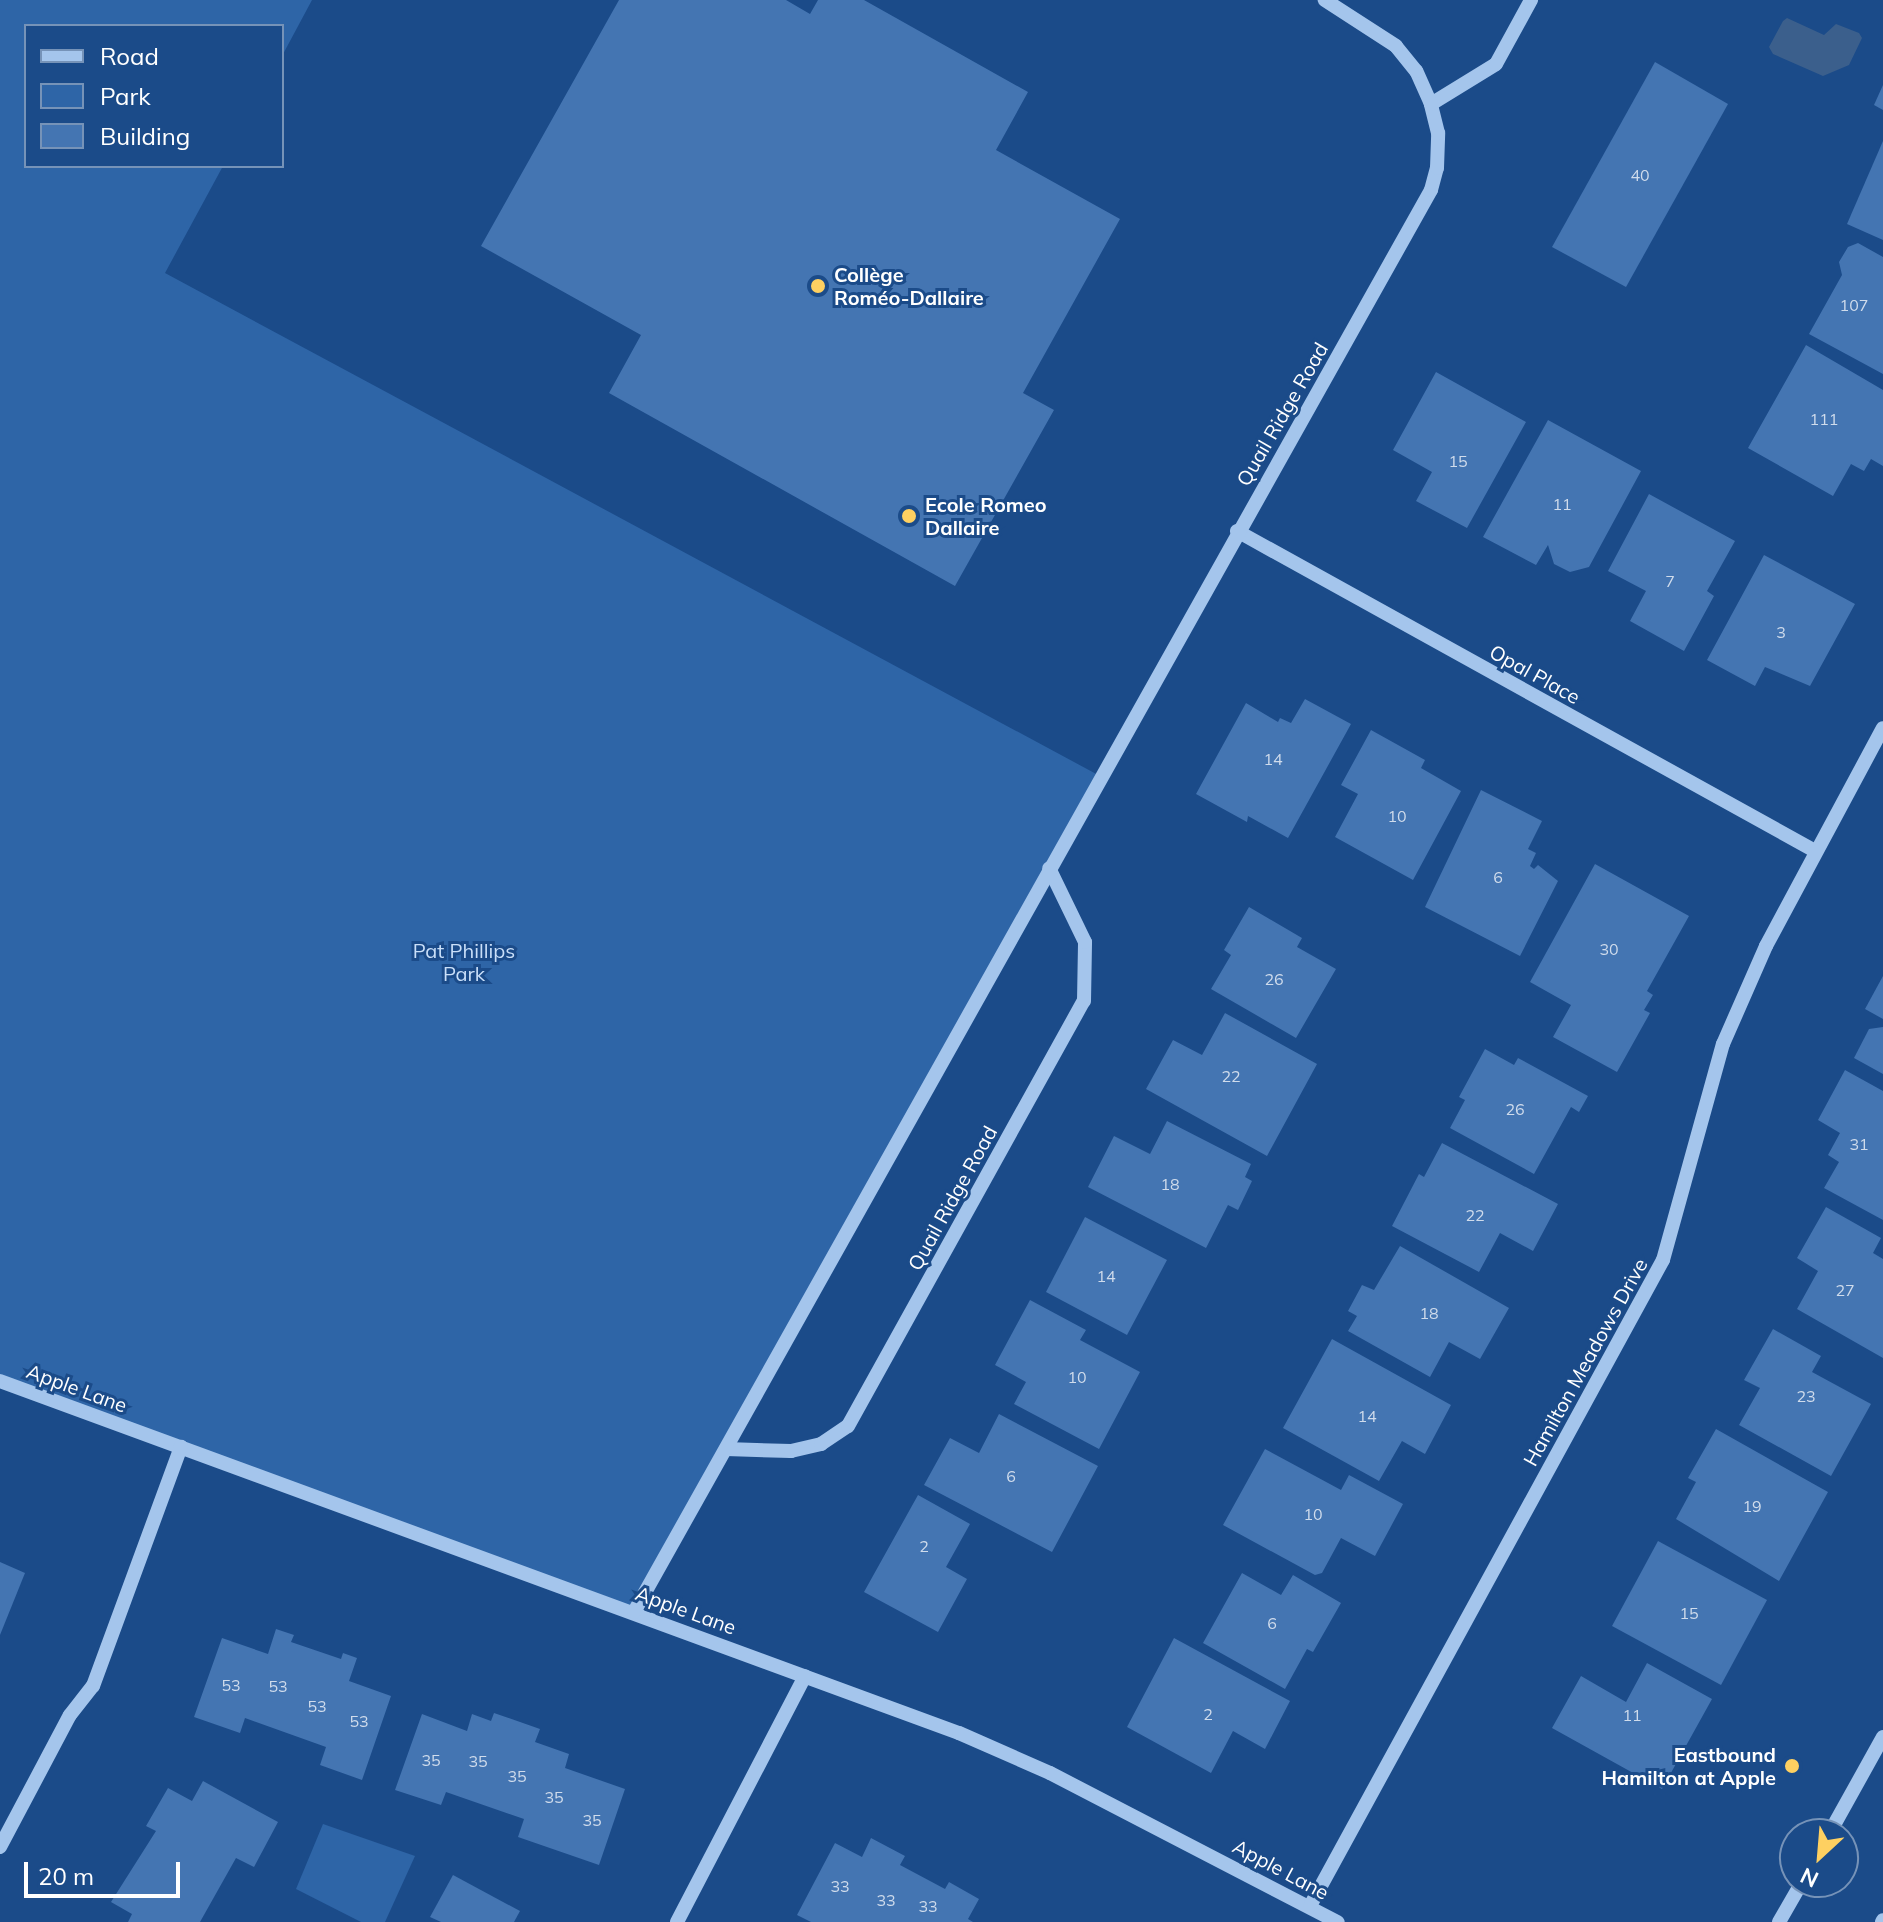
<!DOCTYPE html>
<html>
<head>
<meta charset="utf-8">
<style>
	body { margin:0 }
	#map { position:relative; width:1883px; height:1922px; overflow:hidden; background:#1b4b89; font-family:Mulish,sans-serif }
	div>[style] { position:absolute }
	.green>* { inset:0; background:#2e65a7 }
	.water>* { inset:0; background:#3b5f8c }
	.building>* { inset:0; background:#4475b2 }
	.minor>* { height:14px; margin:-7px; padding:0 7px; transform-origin:7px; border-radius:7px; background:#a4c5ec }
	.dots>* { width:22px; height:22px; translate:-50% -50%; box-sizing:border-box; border:4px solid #1b4b89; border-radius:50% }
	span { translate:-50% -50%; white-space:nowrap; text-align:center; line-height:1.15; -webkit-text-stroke:6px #1b4b89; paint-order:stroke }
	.number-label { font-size:16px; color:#d0dcec }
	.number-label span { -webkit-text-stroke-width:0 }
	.poi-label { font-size:20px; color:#fff; font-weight:700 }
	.left { translate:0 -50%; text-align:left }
	.right { translate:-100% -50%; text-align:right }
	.street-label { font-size:20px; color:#fff }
	.park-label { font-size:20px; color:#c9dff9 }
	.legend { position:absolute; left:24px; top:24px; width:260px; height:144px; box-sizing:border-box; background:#1b4b89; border:2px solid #7693b8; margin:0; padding:10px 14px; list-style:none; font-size:24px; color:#fff }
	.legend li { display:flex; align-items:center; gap:16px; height:40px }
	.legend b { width:40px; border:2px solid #7693b8 }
	.north { position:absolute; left:1779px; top:1818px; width:80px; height:80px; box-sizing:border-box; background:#1b4b89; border:2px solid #7693b8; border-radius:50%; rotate:206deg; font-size:22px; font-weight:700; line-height:32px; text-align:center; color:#fff }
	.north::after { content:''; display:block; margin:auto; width:28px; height:36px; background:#fed061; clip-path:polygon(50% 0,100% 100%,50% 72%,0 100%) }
	.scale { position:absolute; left:24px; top:1862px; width:156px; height:36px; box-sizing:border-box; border:4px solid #fff; border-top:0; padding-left:10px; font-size:24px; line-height:28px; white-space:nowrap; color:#fff; -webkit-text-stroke:6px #1b4b89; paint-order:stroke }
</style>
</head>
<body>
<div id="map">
	<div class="green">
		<i style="clip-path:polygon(0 0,312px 0,282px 56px,282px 26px,26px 26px,26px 166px,223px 166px,165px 273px,1100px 776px,634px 1612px,0 1381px)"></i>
		<i style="clip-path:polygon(323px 1824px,415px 1856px,385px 1922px,361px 1922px,296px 1889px)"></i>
	</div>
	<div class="water">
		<i style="clip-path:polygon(1787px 18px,1824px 35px,1836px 24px,1859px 33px,1862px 38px,1849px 65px,1823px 76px,1773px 54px,1769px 47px,1783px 21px)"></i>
	</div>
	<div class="building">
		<i style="clip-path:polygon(619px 0,786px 0,810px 14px,818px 0,864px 0,1028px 92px,996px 150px,1120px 219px,1023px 393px,1054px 410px,955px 586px,609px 393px,641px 335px,481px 246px)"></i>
		<i style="clip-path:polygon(1655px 62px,1728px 104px,1626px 287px,1552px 247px)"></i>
		<i style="clip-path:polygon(1883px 85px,1883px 110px,1874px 105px)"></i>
		<i style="clip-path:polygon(1883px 141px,1883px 240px,1847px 224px)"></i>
		<i style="clip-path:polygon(1858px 243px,1883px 257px,1883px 374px,1809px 334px,1842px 275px,1839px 262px,1848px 247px)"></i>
		<i style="clip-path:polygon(1806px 345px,1883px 390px,1883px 466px,1871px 459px,1864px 471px,1851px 464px,1833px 496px,1748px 448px)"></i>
		<i style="clip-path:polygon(1436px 372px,1526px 422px,1467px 528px,1416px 501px,1432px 472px,1393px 450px)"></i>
		<i style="clip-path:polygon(1548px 420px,1641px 471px,1589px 567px,1570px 572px,1554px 564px,1548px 545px,1536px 565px,1483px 537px)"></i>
		<i style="clip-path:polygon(1649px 494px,1735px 541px,1707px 591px,1714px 596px,1684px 651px,1630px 621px,1646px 591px,1608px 571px)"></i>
		<i style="clip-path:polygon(1764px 555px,1855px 604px,1810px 686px,1765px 667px,1755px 686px,1707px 660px)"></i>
		<i style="clip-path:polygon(1305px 699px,1351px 724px,1288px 838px,1248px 816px,1247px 822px,1196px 794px,1246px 703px,1278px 722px,1280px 718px,1291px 723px)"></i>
		<i style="clip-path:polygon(1371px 730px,1425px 760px,1421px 768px,1461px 791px,1413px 880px,1335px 837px,1358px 794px,1341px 785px)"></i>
		<i style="clip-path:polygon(1481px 790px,1542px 821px,1528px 849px,1536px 853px,1530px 866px,1534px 869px,1538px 865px,1558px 881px,1520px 956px,1425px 907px)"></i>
		<i style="clip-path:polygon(1595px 864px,1689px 916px,1647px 991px,1653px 995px,1644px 1010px,1650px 1013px,1617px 1072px,1553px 1037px,1571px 1005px,1530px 982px)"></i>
		<i style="clip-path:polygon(1249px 907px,1302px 938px,1297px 947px,1336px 969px,1296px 1038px,1211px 989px,1231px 955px,1224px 950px)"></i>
		<i style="clip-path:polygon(1883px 976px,1883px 1019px,1865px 1009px)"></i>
		<i style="clip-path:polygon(1225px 1013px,1317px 1064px,1267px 1156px,1146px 1089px,1173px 1040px,1202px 1055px)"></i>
		<i style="clip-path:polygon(1883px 1027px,1883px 1074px,1854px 1058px,1869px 1029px)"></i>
		<i style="clip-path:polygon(1485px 1049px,1514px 1065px,1518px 1058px,1588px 1096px,1579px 1112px,1571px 1107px,1534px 1174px,1450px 1128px,1465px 1100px,1459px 1097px)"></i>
		<i style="clip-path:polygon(1845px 1070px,1883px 1091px,1883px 1220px,1824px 1188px,1839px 1162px,1828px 1155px,1840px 1133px,1818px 1120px)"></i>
		<i style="clip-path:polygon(1167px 1121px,1251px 1164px,1245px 1177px,1252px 1181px,1238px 1210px,1228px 1205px,1206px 1248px,1088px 1187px,1114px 1136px,1150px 1154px)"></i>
		<i style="clip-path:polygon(1442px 1143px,1558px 1204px,1533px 1251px,1500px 1233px,1479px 1272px,1392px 1226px,1419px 1174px,1424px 1177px)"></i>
		<i style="clip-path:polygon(1826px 1207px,1881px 1238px,1873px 1253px,1883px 1259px,1883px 1358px,1797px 1309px,1818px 1271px,1797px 1258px)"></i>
		<i style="clip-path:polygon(1085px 1217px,1167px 1260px,1127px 1335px,1046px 1292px)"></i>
		<i style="clip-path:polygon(1400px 1246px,1509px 1308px,1480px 1359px,1449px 1342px,1430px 1377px,1348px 1331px,1357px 1316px,1348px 1311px,1362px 1285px,1374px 1290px)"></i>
		<i style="clip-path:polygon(1030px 1300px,1086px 1330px,1080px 1340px,1140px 1372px,1099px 1449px,1014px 1404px,1026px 1382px,995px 1365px)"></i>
		<i style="clip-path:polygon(1773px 1329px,1821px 1356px,1812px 1372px,1871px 1404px,1831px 1476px,1739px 1425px,1760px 1388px,1744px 1380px)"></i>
		<i style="clip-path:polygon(1332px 1339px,1451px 1405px,1425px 1454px,1402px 1441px,1379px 1481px,1283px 1428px)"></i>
		<i style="clip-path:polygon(999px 1414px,1098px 1466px,1052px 1552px,924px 1485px,950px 1438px,979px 1453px)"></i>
		<i style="clip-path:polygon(1716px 1429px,1828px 1492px,1779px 1581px,1676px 1519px,1696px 1482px,1688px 1478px)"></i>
		<i style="clip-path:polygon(1265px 1449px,1341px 1490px,1349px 1475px,1403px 1504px,1375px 1556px,1341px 1538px,1322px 1573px,1315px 1575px,1223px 1525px)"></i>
		<i style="clip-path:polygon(918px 1495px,970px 1524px,946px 1567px,967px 1579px,938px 1632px,864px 1592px)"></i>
		<i style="clip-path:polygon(1658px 1541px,1767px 1600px,1721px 1685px,1612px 1626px)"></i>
		<i style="clip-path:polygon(0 1562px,25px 1573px,0 1635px)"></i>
		<i style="clip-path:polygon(1242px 1573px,1281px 1595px,1293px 1575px,1341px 1603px,1313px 1652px,1307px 1649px,1285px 1689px,1203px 1643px)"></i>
		<i style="clip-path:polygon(276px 1629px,294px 1635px,291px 1642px,341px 1659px,343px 1653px,357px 1658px,349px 1681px,391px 1696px,362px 1780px,320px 1765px,326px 1747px,245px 1718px,240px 1733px,194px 1717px,222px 1638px,268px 1654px)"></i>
		<i style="clip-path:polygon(1174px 1638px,1290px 1701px,1265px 1749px,1233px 1731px,1211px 1773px,1127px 1727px)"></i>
		<i style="clip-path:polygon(1647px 1663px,1712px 1699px,1662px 1789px,1552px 1728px,1581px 1676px,1626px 1702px)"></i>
		<i style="clip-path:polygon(494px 1713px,540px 1729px,535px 1742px,569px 1754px,565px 1768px,625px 1789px,599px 1865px,518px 1837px,524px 1819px,446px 1792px,441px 1805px,395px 1790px,422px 1714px,467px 1731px,472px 1714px,491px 1721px)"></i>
		<i style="clip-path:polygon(203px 1781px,278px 1822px,254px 1867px,236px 1858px,200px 1922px,128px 1922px,132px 1914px,111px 1902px,156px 1831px,146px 1826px,168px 1788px,192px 1801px)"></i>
		<i style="clip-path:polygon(871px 1838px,905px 1856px,900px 1865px,945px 1889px,949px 1882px,979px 1899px,968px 1919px,973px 1922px,811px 1922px,797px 1915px,835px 1843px,862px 1857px)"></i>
		<i style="clip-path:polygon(453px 1875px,520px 1911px,514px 1922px,441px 1922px,430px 1917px)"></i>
	</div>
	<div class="minor">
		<i style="left:1431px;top:104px;width:76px;rotate:-31.6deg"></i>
		<i style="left:1496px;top:64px;width:73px;rotate:-61.3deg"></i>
		<i style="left:1237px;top:531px;width:661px;rotate:28.97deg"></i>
		<i style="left:0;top:1381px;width:1022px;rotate:20.16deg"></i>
		<i style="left:959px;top:1733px;width:99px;rotate:23.7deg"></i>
		<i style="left:1050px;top:1773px;width:324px;rotate:27.4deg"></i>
		<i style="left:726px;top:1449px;width:65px;rotate:1.8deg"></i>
		<i style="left:791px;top:1451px;width:31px;rotate:-13deg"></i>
		<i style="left:821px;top:1444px;width:32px;rotate:-34deg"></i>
		<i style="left:848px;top:1426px;width:486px;rotate:-61deg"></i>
		<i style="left:1084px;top:1001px;width:59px;rotate:-89deg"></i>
		<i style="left:1085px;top:942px;width:82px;rotate:-115.9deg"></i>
		<i style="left:634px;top:1612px;width:1630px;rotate:-60.73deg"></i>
		<i style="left:1431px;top:190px;width:23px;rotate:-75deg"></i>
		<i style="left:1437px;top:168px;width:35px;rotate:-88deg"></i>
		<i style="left:1438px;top:133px;width:30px;rotate:-104deg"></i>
		<i style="left:1431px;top:104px;width:36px;rotate:-114deg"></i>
		<i style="left:1416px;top:71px;width:32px;rotate:-129deg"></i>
		<i style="left:1396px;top:46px;width:85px;rotate:-147.1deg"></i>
		<i style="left:1829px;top:1834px;width:111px;rotate:-60.9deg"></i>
		<i style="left:0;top:1847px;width:149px;rotate:-62.1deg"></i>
		<i style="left:70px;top:1715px;width:37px;rotate:-52deg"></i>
		<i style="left:93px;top:1686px;width:255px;rotate:-69.8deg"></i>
		<i style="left:1310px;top:1906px;width:736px;rotate:-61.35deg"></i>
		<i style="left:1663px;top:1260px;width:224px;rotate:-74.5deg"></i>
		<i style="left:1723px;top:1044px;width:107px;rotate:-66.3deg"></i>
		<i style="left:1766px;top:946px;width:247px;rotate:-61.8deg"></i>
		<i style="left:677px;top:1922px;width:277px;rotate:-62.5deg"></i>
		<i style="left:1779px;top:1922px;width:46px;rotate:-60.1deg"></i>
		<i style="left:1882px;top:1922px;width:2px;rotate:-63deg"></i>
	</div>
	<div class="dots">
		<i style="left:818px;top:286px;background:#fed061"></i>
		<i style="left:909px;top:516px;background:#fed061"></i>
		<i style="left:1792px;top:1766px;background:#fed061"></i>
	</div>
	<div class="number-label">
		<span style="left:1640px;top:175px">40</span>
		<span style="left:1854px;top:305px">107</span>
		<span style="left:1824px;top:419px">111</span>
		<span style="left:1458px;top:461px">15</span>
		<span style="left:1562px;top:504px">11</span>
		<span style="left:1670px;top:581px">7</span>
		<span style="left:1781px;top:632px">3</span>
		<span style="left:1273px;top:759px">14</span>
		<span style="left:1397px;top:816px">10</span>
		<span style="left:1498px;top:877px">6</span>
		<span style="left:1609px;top:949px">30</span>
		<span style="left:1274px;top:979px">26</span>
		<span style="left:1231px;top:1076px">22</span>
		<span style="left:1515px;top:1109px">26</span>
		<span style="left:1859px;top:1144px">31</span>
		<span style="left:1170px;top:1184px">18</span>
		<span style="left:1475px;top:1215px">22</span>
		<span style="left:1106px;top:1276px">14</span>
		<span style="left:1845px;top:1290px">27</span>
		<span style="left:1429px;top:1313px">18</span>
		<span style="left:1077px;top:1377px">10</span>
		<span style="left:1806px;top:1396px">23</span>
		<span style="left:1367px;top:1416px">14</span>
		<span style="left:1011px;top:1476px">6</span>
		<span style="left:1752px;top:1506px">19</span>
		<span style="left:1313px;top:1514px">10</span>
		<span style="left:924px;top:1546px">2</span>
		<span style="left:1689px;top:1613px">15</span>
		<span style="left:1272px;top:1623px">6</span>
		<span style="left:231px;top:1685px">53</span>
		<span style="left:278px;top:1686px">53</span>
		<span style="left:317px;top:1706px">53</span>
		<span style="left:1208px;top:1714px">2</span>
		<span style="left:1632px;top:1715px">11</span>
		<span style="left:359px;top:1721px">53</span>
		<span style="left:431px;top:1760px">35</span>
		<span style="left:478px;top:1761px">35</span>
		<span style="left:517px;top:1776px">35</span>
		<span style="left:554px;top:1797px">35</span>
		<span style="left:592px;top:1820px">35</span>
		<span style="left:840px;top:1886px">33</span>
		<span style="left:886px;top:1900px">33</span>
		<span style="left:928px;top:1906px">33</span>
	</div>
	<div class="poi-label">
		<span class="left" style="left:834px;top:286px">Collège<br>Roméo-Dallaire</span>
		<span class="left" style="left:925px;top:516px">Ecole Romeo<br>Dallaire</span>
		<span class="right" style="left:1776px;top:1766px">Eastbound<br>Hamilton at Apple</span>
	</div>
	<div class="street-label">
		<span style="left:1282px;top:414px;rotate:-60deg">Quail Ridge Road</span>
		<span style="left:1535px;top:674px;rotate:29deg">Opal Place</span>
		<span style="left:952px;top:1198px;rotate:-61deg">Quail Ridge Road</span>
		<span style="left:1585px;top:1362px;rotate:-61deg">Hamilton Meadows Drive</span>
		<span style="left:77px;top:1388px;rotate:20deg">Apple Lane</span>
		<span style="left:686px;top:1610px;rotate:20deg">Apple Lane</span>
		<span style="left:1281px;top:1869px;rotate:28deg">Apple Lane</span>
	</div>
	<div class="park-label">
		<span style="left:464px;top:962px">Pat Phillips<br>Park</span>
	</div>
	<ul class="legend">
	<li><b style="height:10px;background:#a4c5ec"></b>Road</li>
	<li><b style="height:22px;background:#2e65a7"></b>Park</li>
	<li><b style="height:22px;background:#4475b2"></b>Building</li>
	</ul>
	<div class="north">N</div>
	<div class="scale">20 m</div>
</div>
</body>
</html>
